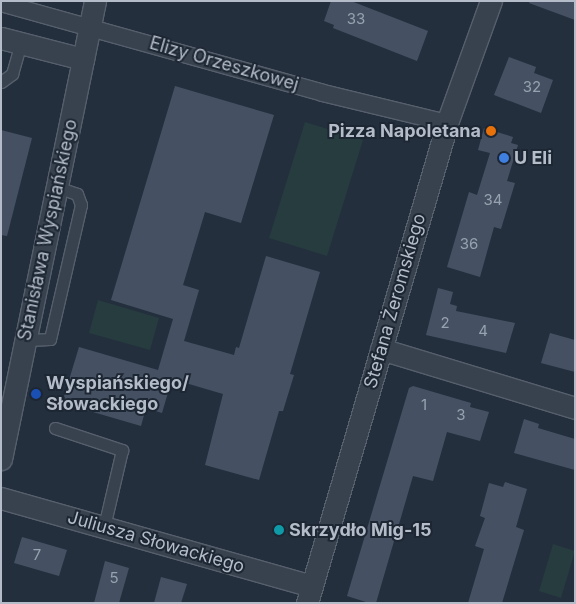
<!DOCTYPE html>
<html>
<head>
<meta charset="utf-8">
<style>
	body { margin:0 }
	#map { position:relative; width:576px; height:604px; overflow:hidden; background:#242f3e; font-family:Inter,sans-serif }
	div>[style] { position:absolute }
	.green>* { inset:0; background:#263c3f }
	.building>* { inset:0; background:#455162 }
	.roads { filter:drop-shadow(1px 0 #565f6c) drop-shadow(-1px 0 #565f6c) drop-shadow(0 1px #565f6c) drop-shadow(0 -1px #565f6c) }
	.service>* { height:11px; margin:-5.5px; padding:0 5.5px; transform-origin:5.5px; border-radius:5.5px; background:#38414e }
	.pedestrian>* { height:16px; margin:-8px; padding:0 8px; transform-origin:8px; border-radius:8px; background:#38414e }
	.minor>* { height:21px; margin:-10.5px; padding:0 10.5px; transform-origin:10.5px; border-radius:10.5px; background:#38414e }
	.dots>* { width:14px; height:14px; translate:-50% -50%; box-sizing:border-box; border:2px solid #1d2633; border-radius:50% }
	span { translate:-50% -50%; white-space:nowrap; text-align:center; line-height:1.15; -webkit-text-stroke:4px #1d2633; paint-order:stroke }
	.number-label { font-size:15px; color:#98a1af }
	.number-label span { -webkit-text-stroke-width:0 }
	.street-label { font-size:18px; color:#b4bcc9 }
	.poi-label { font-size:18px; color:#b4bcc9; font-weight:700 }
	.right { translate:-100% -50%; text-align:right }
	.left { translate:0 -50%; text-align:left }
	.frame { position:absolute; inset:0; border:2px solid #b4bcc9; pointer-events:none }
</style>
</head>
<body>
<div id="map">
	<div class="green">
		<i style="clip-path:polygon(305px 122px,363px 140px,327px 256px,269px 238px)"></i>
		<i style="clip-path:polygon(98px 300px,159px 318px,150px 350px,89px 333px)"></i>
		<i style="clip-path:polygon(553px 544px,575px 551px,561px 598px,539px 591px)"></i>
	</div>
	<div class="building">
		<i style="clip-path:polygon(331px 1px,351px 1px,428px 31px,417px 61px,333px 28px,334px 25px,324px 21px)"></i>
		<i style="clip-path:polygon(530px 1px,575px 1px,575px 20px,529px 3px)"></i>
		<i style="clip-path:polygon(509px 57px,536px 67px,534px 73px,553px 80px,541px 113px,494px 95px)"></i>
		<i style="clip-path:polygon(175px 86px,274px 115px,241px 223px,205px 212px,183px 285px,199px 290px,184px 341px,234px 355px,236px 347px,239px 348px,266px 256px,320px 272px,290px 374px,294px 375px,283px 411px,279px 411px,259px 480px,205px 465px,223px 394px,172px 379px,162px 413px,146px 408px,141px 426px,62px 403px,79px 347px,158px 370px,173px 319px,111px 300px)"></i>
		<i style="clip-path:polygon(484px 128px,513px 137px,511px 143px,518px 145px,507px 181px,515px 183px,501px 229px,494px 227px,480px 277px,447px 267px,469px 192px,477px 195px,490px 153px,478px 150px)"></i>
		<i style="clip-path:polygon(1px 130px,32px 138px,7px 236px,1px 235px)"></i>
		<i style="clip-path:polygon(438px 288px,453px 292px,450px 304px,457px 306px,456px 311px,515px 323px,506px 353px,426px 335px)"></i>
		<i style="clip-path:polygon(550px 333px,575px 340px,575px 372px,541px 363px)"></i>
		<i style="clip-path:polygon(413px 386px,471px 403px,470px 407px,489px 412px,480px 441px,447px 432px,433px 481px,413px 476px,376px 603px,369px 603px,347px 596px,409px 388px)"></i>
		<i style="clip-path:polygon(524px 419px,539px 424px,538px 428px,575px 439px,575px 470px,514px 453px)"></i>
		<i style="clip-path:polygon(505px 482px,527px 489px,516px 527px,524px 530px,502px 603px,468px 603px,484px 549px,475px 546px,485px 518px,480px 516px,489px 483px,503px 487px)"></i>
		<i style="clip-path:polygon(22px 537px,67px 550px,59px 576px,14px 563px)"></i>
		<i style="clip-path:polygon(105px 561px,129px 568px,119px 603px,94px 603px)"></i>
		<i style="clip-path:polygon(161px 577px,187px 584px,181px 603px,154px 603px)"></i>
	</div>
	<div class="roads">
		<div class="service">
			<i style="left:1px;top:82px;width:14px;rotate:-36deg"></i>
			<i style="left:12px;top:74px;width:32px;rotate:-74deg"></i>
			<i style="left:25px;top:340px;width:25px;rotate:-2deg"></i>
			<i style="left:50px;top:339px;width:138px;rotate:-77deg"></i>
			<i style="left:81px;top:205px;width:12px;rotate:-110deg"></i>
			<i style="left:77px;top:194px;width:21px;rotate:-161deg"></i>
			<i style="left:55px;top:428px;width:71px;rotate:18.2deg"></i>
			<i style="left:122px;top:450px;width:79px;rotate:103.2deg"></i>
		</div>
		<div class="pedestrian">
			<i style="left:1px;top:3px;width:334px;rotate:15.6deg"></i>
			<i style="left:323px;top:93px;width:128px;rotate:13.6deg"></i>
		</div>
		<div class="minor">
			<i style="left:1px;top:38px;width:85px;rotate:14.4deg"></i>
			<i style="left:381px;top:349px;width:203px;rotate:16.9deg"></i>
			<i style="left:1px;top:459px;width:468px;rotate:-78.4deg"></i>
			<i style="left:1px;top:498px;width:322px;rotate:15.8deg"></i>
			<i style="left:307px;top:603px;width:500px;rotate:-73.7deg"></i>
			<i style="left:447px;top:123px;width:130px;rotate:-70.2deg"></i>
		</div>
	</div>
	<div class="dots">
		<i style="left:491px;top:131px;background:#e8710a"></i>
		<i style="left:504px;top:158px;background:#3f7fe0"></i>
		<i style="left:36px;top:394px;background:#1a4fb4"></i>
		<i style="left:279px;top:530px;background:#0f9aa8"></i>
	</div>
	<div class="number-label">
		<span style="left:356px;top:19px">33</span>
		<span style="left:532px;top:87px">32</span>
		<span style="left:493px;top:200px">34</span>
		<span style="left:469px;top:244px">36</span>
		<span style="left:445px;top:323px">2</span>
		<span style="left:483px;top:331px">4</span>
		<span style="left:424px;top:405px">1</span>
		<span style="left:461px;top:415px">3</span>
		<span style="left:37px;top:555px">7</span>
		<span style="left:114px;top:578px">5</span>
	</div>
	<div class="street-label">
		<span style="left:224px;top:64px;rotate:16deg">Elizy Orzeszkowej</span>
		<span style="left:48px;top:230px;rotate:-78deg">Stanisława Wyspiańskiego</span>
		<span style="left:395px;top:301px;rotate:-74deg">Stefana Żeromskiego</span>
		<span style="left:156px;top:542px;rotate:16deg">Juliusza Słowackiego</span>
	</div>
	<div class="poi-label">
		<span class="right" style="left:481px;top:131px">Pizza Napoletana</span>
		<span class="left" style="left:514px;top:158px">U Eli</span>
		<span class="left" style="left:46px;top:394px">Wyspiańskiego/<br>Słowackiego</span>
		<span class="left" style="left:289px;top:530px">Skrzydło Mig-15</span>
	</div>
	<div class="frame"></div>
</div>
</body>
</html>
